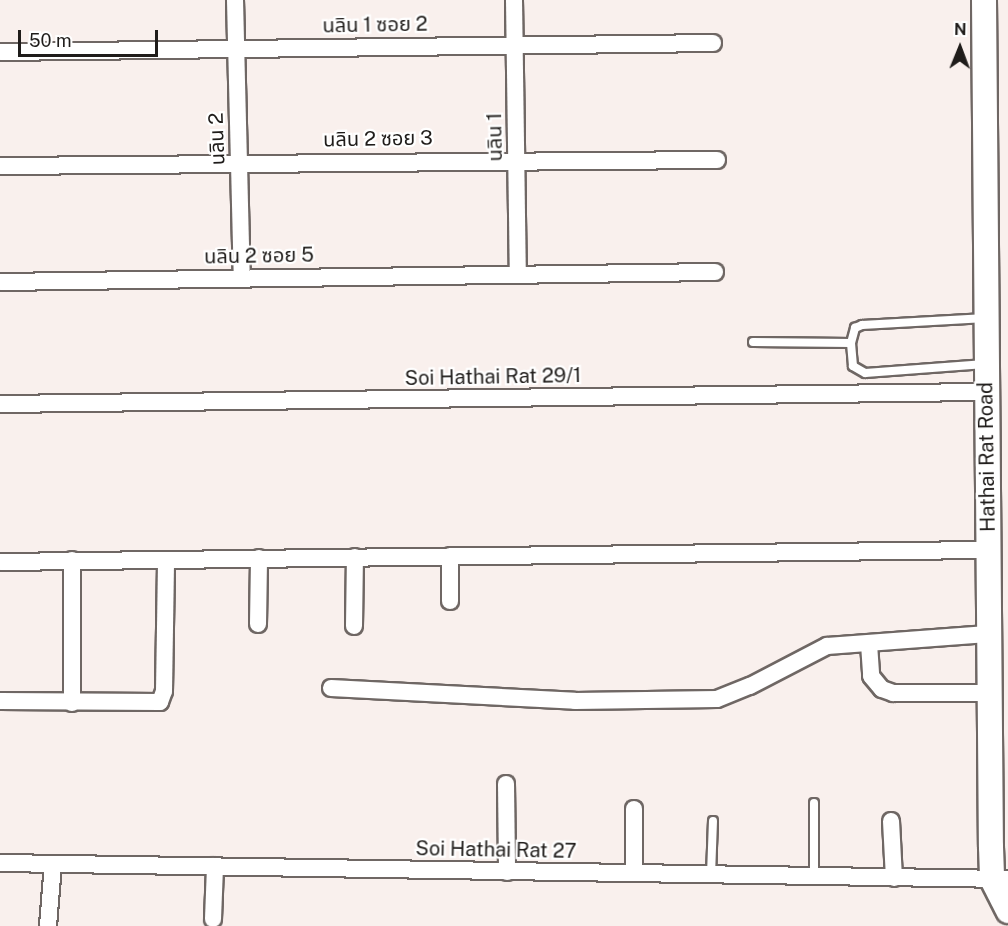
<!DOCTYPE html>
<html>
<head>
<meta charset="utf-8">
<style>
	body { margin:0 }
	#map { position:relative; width:1008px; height:926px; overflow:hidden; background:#f9f0ed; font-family:"Public Sans","Noto Sans Thai",sans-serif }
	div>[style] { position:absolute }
	.roads { filter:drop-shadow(2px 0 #6f6764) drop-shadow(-2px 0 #6f6764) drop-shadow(0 2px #6f6764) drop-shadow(0 -2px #6f6764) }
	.service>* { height:8px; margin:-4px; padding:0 4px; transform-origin:4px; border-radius:4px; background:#fff }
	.minor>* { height:16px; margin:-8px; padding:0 8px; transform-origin:8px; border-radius:8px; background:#fff }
	.secondary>* { height:24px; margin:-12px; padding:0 12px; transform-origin:12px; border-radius:12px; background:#fff }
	span { translate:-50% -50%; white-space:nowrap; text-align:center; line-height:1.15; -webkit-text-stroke:4.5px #fff; paint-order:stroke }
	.street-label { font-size:20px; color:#1f1c1a }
	.north { position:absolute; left:930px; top:18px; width:60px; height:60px; -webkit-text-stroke:4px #fff; paint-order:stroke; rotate:1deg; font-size:16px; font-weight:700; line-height:24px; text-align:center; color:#1f1c1a }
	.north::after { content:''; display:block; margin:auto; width:21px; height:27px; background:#1f1c1a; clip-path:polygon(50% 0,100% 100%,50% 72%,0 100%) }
	.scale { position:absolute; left:18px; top:30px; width:140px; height:27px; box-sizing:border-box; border:3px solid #1f1c1a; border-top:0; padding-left:8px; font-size:18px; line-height:21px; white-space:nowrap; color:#1f1c1a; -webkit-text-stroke:4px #fff; paint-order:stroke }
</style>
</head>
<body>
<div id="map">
	<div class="roads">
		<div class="service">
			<i style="left:753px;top:342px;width:98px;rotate:0.6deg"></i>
			<i style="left:985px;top:364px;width:120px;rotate:175.7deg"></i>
			<i style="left:865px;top:373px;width:14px;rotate:-150deg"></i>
			<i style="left:853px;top:366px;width:23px;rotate:-95deg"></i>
			<i style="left:851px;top:343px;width:16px;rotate:-75deg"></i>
			<i style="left:855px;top:328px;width:8px;rotate:-23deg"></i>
			<i style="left:862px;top:325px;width:124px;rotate:-3.2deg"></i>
			<i style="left:711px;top:875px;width:54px;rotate:-87.9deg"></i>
			<i style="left:814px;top:877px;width:74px;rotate:-90deg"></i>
		</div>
		<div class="minor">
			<i style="left:235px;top:0;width:277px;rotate:88.6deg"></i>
			<i style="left:514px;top:0;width:274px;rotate:89.2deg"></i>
			<i style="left:0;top:52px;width:713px;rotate:-0.72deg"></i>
			<i style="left:0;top:166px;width:717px;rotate:-0.48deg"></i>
			<i style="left:0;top:282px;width:715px;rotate:-0.8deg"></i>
			<i style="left:0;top:404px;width:987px;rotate:-0.7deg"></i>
			<i style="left:450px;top:556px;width:45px;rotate:90deg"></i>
			<i style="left:0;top:562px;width:988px;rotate:-0.7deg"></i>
			<i style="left:258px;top:624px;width:66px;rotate:-89.1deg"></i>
			<i style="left:354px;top:626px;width:69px;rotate:-89.2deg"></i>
			<i style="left:869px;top:644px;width:32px;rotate:86deg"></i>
			<i style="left:871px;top:676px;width:17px;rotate:50deg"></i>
			<i style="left:882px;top:689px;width:12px;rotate:20deg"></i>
			<i style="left:893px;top:693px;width:96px"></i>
			<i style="left:331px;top:688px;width:244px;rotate:3deg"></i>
			<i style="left:575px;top:701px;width:142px;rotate:-0.8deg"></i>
			<i style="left:717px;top:699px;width:35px;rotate:-22deg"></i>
			<i style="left:750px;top:686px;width:87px;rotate:-27.5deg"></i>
			<i style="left:827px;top:646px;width:161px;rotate:-4.3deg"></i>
			<i style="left:0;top:701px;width:160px;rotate:0.4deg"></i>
			<i style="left:160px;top:702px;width:12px;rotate:-70deg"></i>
			<i style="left:164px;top:691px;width:131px;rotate:-89.1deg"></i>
			<i style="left:72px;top:703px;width:143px;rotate:-90deg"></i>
			<i style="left:506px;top:784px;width:88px;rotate:89.3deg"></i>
			<i style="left:891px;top:821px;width:57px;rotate:87deg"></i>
			<i style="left:0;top:863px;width:1008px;rotate:0.91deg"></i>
			<i style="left:634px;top:873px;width:64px;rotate:-90deg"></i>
			<i style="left:213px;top:919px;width:53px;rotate:-87.8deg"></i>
			<i style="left:48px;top:926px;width:62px;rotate:-85.4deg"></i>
		</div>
		<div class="secondary">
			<i style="left:984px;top:0;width:847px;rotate:89.53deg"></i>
			<i style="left:991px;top:847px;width:32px;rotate:88deg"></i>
			<i style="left:992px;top:879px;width:36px;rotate:63deg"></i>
		</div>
	</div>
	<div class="street-label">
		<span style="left:375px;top:25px;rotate:-1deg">นลิน 1 ซอย 2</span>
		<span style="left:495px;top:137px;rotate:-91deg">นลิน 1</span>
		<span style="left:217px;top:139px;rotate:-92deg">นลิน 2</span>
		<span style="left:378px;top:139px;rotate:-1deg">นลิน 2 ซอย 3</span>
		<span style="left:259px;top:256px;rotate:-1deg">นลิน 2 ซอย 5</span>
		<span style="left:493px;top:377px;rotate:-1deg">Soi Hathai Rat 29/1</span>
		<span style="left:987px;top:457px;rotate:-91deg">Hathai Rat Road</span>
		<span style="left:496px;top:850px;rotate:1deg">Soi Hathai Rat 27</span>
	</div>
	<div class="north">N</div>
	<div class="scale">50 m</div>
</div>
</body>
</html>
